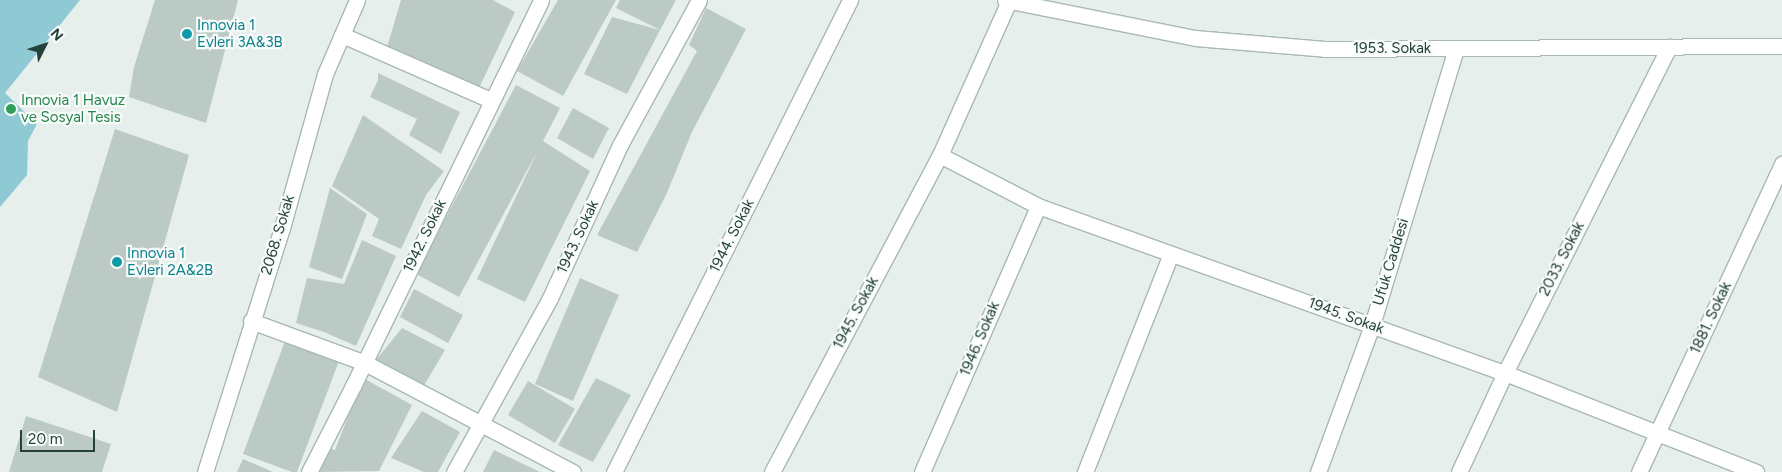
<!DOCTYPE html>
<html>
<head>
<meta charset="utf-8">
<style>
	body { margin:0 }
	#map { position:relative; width:1782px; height:472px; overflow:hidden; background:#e6efeb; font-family:Figtree,sans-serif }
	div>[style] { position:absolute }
	.water>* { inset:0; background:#8ec9d4 }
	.building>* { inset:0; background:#bbcac4 }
	.roads { filter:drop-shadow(1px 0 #a8b8b2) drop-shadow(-1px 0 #a8b8b2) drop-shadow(0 1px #a8b8b2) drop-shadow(0 -1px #a8b8b2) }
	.minor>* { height:15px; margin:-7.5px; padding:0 7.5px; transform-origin:7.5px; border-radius:7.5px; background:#fff }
	.secondary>* { height:15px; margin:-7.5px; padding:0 7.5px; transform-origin:7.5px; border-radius:7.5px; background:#fff }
	.dots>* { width:14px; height:14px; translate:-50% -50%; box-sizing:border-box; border:2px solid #f7fbf9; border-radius:50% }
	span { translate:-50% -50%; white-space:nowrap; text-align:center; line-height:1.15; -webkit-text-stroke:4.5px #f7fbf9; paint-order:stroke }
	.culture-label { font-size:15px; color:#0d838f }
	.left { translate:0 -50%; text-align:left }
	.street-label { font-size:15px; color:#24423a }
	.leisure-label { font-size:15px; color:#27864d }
	.north { position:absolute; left:20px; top:20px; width:50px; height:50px; -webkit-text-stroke:4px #f7fbf9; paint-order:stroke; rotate:49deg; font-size:14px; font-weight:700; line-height:20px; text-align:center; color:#24423a }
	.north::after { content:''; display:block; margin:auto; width:18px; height:22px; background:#24423a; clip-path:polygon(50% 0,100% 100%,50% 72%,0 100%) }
	.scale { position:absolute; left:20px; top:430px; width:75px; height:22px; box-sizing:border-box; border:2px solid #24423a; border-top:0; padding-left:6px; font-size:15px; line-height:18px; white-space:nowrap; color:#24423a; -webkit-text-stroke:4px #f7fbf9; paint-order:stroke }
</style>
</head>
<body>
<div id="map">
	<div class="water">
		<i style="clip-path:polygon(0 0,80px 0,5px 93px,37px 124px,28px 141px,27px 175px,0 207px)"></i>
	</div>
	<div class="building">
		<i style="clip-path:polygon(155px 0,238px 0,206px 123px,129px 97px,134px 67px)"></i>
		<i style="clip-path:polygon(401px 0,493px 0,515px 12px,479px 88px,387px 47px)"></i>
		<i style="clip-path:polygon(558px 0,616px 0,563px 96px,517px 71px)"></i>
		<i style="clip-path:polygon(620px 0,676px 0,660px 30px,616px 8px)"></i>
		<i style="clip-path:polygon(706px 8px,746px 29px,692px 132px,666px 195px,637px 252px,597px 235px,697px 51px,689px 45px)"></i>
		<i style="clip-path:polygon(612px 17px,660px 30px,627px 94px,584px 74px)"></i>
		<i style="clip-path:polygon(378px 73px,460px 112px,441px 154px,409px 135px,417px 119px,370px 97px,378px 80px)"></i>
		<i style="clip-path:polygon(516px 85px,560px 108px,543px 141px,590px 171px,525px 302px,477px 279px,538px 150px,459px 297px,416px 274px)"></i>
		<i style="clip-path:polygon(573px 108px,609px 128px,593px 159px,557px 138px)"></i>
		<i style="clip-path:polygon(363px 115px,444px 171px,426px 195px,401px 249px,372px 236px,379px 219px,332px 186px)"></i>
		<i style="clip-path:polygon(115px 129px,189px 155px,117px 412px,38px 377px)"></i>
		<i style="clip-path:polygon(330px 188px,367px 214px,342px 279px,309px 267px)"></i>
		<i style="clip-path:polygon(362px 240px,396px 256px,356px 346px,324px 332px,296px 323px,307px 278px,344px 284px)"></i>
		<i style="clip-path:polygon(580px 278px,619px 295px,573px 401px,535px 384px)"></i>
		<i style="clip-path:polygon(414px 289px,463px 315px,448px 343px,400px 317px)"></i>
		<i style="clip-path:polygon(402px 328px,445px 350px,423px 387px,376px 360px)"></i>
		<i style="clip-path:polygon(285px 341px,339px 361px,297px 472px,292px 472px,243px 454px)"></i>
		<i style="clip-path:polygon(363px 378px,412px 405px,379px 471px,315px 472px,323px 446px,335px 450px)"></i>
		<i style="clip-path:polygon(596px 378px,631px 395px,593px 462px,558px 445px)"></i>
		<i style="clip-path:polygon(528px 381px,575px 409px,555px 443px,508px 415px)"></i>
		<i style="clip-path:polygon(422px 411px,460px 432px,438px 472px,424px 472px,391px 458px)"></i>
		<i style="clip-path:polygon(26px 416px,111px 444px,102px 472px,9px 472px)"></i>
		<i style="clip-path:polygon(494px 450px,540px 472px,483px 472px)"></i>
		<i style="clip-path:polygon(243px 459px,273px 472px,237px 472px)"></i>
	</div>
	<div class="roads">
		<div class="minor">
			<i style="left:342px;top:35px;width:163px;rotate:23.6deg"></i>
			<i style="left:940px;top:155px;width:110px;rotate:27.5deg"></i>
			<i style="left:1038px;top:206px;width:496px;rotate:19.7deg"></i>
			<i style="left:1505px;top:373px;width:270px;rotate:21.5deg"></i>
			<i style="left:251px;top:321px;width:121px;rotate:20.2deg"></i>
			<i style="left:365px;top:363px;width:235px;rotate:27.7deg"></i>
			<i style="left:205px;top:472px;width:256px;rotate:-72.5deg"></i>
			<i style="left:282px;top:228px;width:160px;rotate:-74.4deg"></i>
			<i style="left:325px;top:74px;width:81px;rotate:-66.6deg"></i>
			<i style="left:309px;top:472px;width:97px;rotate:-62.9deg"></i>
			<i style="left:353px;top:386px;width:429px;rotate:-64deg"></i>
			<i style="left:454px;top:472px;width:199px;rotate:-61.1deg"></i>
			<i style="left:550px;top:298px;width:168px;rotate:-65.4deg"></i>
			<i style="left:620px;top:145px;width:165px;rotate:-61.4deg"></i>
			<i style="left:614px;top:472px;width:528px;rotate:-63.43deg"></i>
			<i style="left:772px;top:472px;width:359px;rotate:-62.1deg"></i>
			<i style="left:940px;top:155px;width:169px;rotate:-65.9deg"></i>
			<i style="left:922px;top:472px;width:290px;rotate:-66.4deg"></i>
			<i style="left:1085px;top:472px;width:234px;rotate:-68.5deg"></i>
			<i style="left:1459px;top:472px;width:109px;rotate:-65.1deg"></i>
			<i style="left:1505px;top:373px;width:365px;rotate:-63.3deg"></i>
			<i style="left:1639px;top:472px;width:340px;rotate:-65.1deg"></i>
		</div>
		<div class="secondary">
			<i style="left:1005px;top:0;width:194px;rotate:11.3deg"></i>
			<i style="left:1195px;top:38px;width:130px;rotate:4.8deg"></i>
			<i style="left:1325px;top:49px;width:457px;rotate:-0.4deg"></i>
			<i style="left:1318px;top:472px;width:157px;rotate:-69.8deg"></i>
			<i style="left:1372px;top:325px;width:288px;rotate:-73.1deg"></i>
		</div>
	</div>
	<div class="dots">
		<i style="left:187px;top:34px;background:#0f9aa8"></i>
		<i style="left:11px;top:109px;background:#2e9e5b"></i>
		<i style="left:117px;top:262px;background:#0f9aa8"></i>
	</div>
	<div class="culture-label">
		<span class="left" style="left:197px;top:34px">Innovia 1<br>Evleri 3A&amp;3B</span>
		<span class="left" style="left:127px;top:262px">Innovia 1<br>Evleri 2A&amp;2B</span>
	</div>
	<div class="street-label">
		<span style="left:1392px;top:49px">1953. Sokak</span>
		<span style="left:278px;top:235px;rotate:-73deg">2068. Sokak</span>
		<span style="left:425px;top:236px;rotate:-64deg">1942. Sokak</span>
		<span style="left:732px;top:236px;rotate:-63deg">1944. Sokak</span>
		<span style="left:578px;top:237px;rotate:-65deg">1943. Sokak</span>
		<span style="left:1562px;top:259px;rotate:-63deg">2033. Sokak</span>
		<span style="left:1391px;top:262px;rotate:-73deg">Ufuk Caddesi</span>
		<span style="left:856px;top:313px;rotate:-62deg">1945. Sokak</span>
		<span style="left:1346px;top:316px;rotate:20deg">1945. Sokak</span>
		<span style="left:1711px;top:318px;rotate:-65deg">1881. Sokak</span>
		<span style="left:980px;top:339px;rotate:-67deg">1946. Sokak</span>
	</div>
	<div class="leisure-label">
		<span class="left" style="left:21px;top:109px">Innovia 1 Havuz<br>ve Sosyal Tesis</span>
	</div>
	<div class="north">N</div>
	<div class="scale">20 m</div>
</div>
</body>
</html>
